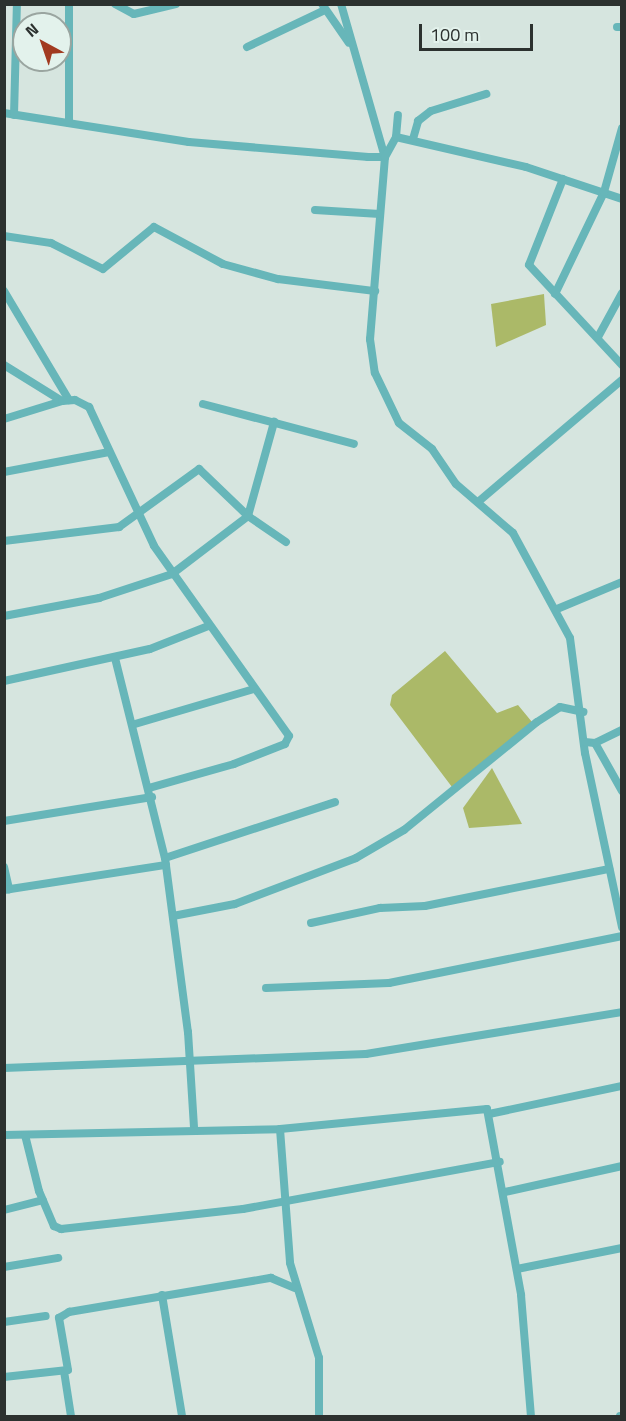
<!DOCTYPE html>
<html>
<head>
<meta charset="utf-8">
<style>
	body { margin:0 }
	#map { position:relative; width:626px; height:1421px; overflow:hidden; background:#d6e5df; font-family:"Titillium Web",sans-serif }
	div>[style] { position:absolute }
	.green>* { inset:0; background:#abb968 }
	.minor>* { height:8px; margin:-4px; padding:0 4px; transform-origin:4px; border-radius:4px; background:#67b6b9 }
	span { translate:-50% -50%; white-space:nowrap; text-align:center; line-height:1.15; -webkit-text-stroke:4.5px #e3f2ec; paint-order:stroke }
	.frame { position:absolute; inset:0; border:6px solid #2c312f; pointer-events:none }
	.north { position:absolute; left:12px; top:12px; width:60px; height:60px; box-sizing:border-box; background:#e3f2ec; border:2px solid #9aa5a0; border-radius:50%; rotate:320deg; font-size:16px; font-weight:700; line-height:24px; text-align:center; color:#2c312f }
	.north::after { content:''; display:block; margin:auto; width:21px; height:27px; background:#a23a20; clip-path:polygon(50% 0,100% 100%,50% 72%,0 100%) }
	.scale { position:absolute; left:419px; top:24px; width:114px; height:27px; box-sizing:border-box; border:3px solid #2c312f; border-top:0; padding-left:8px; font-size:18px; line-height:21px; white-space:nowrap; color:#2c312f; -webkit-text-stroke:4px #e3f2ec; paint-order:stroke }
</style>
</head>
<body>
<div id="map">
	<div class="green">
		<i style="clip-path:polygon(544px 294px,546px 325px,496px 347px,491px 304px)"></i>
		<i style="clip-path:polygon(445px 651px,497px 713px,518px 705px,532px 722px,452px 787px,390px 705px,392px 695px)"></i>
		<i style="clip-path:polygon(492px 768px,522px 824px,469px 828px,463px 808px)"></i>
	</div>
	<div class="minor">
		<i style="left:115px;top:4px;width:21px;rotate:28deg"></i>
		<i style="left:134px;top:14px;width:43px;rotate:-13.4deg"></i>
		<i style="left:322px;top:4px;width:47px;rotate:55.3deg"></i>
		<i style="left:341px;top:4px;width:159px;rotate:74deg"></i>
		<i style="left:385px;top:157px;width:183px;rotate:94.7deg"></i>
		<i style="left:370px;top:339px;width:34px;rotate:82deg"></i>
		<i style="left:375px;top:373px;width:55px;rotate:64.4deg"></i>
		<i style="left:399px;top:423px;width:42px;rotate:38.2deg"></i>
		<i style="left:432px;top:449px;width:42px;rotate:55.6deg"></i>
		<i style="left:456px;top:484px;width:75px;rotate:40.7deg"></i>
		<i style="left:513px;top:533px;width:119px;rotate:61.5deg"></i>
		<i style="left:570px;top:638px;width:116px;rotate:82.6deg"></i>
		<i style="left:585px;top:753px;width:178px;rotate:78deg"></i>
		<i style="left:617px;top:27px;width:5px"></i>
		<i style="left:247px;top:47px;width:86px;rotate:-25.4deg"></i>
		<i style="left:4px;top:113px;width:187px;rotate:8.9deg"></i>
		<i style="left:189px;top:142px;width:180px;rotate:4.8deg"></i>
		<i style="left:368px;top:157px;width:17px"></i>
		<i style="left:385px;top:157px;width:23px;rotate:-61deg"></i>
		<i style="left:396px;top:137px;width:22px;rotate:-85deg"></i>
		<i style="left:14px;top:115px;width:111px;rotate:-88.5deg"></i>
		<i style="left:69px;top:123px;width:119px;rotate:-90deg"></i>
		<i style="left:396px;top:137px;width:133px;rotate:13deg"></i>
		<i style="left:526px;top:167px;width:101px;rotate:18.4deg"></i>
		<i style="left:413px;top:139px;width:19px;rotate:-74deg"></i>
		<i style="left:418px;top:121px;width:16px;rotate:-38deg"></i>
		<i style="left:431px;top:111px;width:58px;rotate:-17.2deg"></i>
		<i style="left:563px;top:179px;width:92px;rotate:111.6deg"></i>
		<i style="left:529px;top:265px;width:137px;rotate:47.1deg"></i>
		<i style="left:315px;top:210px;width:65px;rotate:3.5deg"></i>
		<i style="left:4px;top:236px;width:48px;rotate:8.5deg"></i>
		<i style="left:51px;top:243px;width:58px;rotate:26.6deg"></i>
		<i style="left:103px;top:269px;width:66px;rotate:-39.5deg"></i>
		<i style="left:154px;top:227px;width:78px;rotate:28.2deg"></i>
		<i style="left:223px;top:264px;width:57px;rotate:15.3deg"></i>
		<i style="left:278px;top:279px;width:98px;rotate:7.1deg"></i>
		<i style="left:4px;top:291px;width:127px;rotate:59.2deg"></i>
		<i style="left:555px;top:294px;width:113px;rotate:-64.3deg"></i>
		<i style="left:604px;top:192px;width:66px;rotate:-74.3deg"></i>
		<i style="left:598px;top:337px;width:50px;rotate:-61.4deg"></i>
		<i style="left:4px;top:365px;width:68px;rotate:31.8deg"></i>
		<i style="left:203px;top:404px;width:156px;rotate:14.8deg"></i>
		<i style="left:4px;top:419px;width:61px;rotate:-17.2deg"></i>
		<i style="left:62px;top:401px;width:13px;rotate:-4deg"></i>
		<i style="left:75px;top:400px;width:16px;rotate:27deg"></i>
		<i style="left:89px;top:407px;width:153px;rotate:64.9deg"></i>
		<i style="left:154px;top:546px;width:233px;rotate:54.6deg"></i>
		<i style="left:289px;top:736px;width:9px;rotate:117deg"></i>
		<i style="left:285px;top:744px;width:55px;rotate:158.6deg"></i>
		<i style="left:234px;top:764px;width:88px;rotate:164.2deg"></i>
		<i style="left:4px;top:472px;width:107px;rotate:-10.8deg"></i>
		<i style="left:478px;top:502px;width:189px;rotate:-40.3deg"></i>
		<i style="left:4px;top:541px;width:116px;rotate:-6.9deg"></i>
		<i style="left:119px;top:527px;width:99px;rotate:-35.9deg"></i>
		<i style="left:199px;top:469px;width:68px;rotate:43.8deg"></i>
		<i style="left:248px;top:516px;width:46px;rotate:34.4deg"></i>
		<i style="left:557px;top:609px;width:70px;rotate:-22.6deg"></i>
		<i style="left:4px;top:616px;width:97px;rotate:-10.7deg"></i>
		<i style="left:99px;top:598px;width:77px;rotate:-18.2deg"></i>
		<i style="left:172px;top:574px;width:96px;rotate:-37.3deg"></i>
		<i style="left:248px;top:516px;width:98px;rotate:-74.5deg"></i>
		<i style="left:115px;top:658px;width:206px;rotate:76deg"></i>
		<i style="left:165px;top:858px;width:176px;rotate:82.5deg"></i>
		<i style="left:188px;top:1032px;width:96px;rotate:86.4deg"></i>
		<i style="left:4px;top:681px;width:149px;rotate:-12.4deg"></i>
		<i style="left:150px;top:649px;width:62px;rotate:-21.6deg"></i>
		<i style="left:135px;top:724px;width:124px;rotate:-16.4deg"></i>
		<i style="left:585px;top:742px;width:10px;rotate:6deg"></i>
		<i style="left:595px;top:743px;width:55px;rotate:60.6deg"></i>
		<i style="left:595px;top:743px;width:30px;rotate:-26deg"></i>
		<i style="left:4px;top:821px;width:150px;rotate:-9.2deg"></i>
		<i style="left:165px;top:858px;width:179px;rotate:-18.2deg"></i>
		<i style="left:4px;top:867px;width:23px;rotate:77deg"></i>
		<i style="left:4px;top:890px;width:164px;rotate:-8.8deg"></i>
		<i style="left:173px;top:916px;width:63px;rotate:-11deg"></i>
		<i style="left:235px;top:904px;width:129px;rotate:-20.8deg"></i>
		<i style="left:356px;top:858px;width:56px;rotate:-30.3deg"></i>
		<i style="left:404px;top:830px;width:171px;rotate:-39.1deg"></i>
		<i style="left:537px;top:722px;width:27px;rotate:-33deg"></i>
		<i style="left:560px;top:707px;width:24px;rotate:12deg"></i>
		<i style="left:311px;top:923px;width:71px;rotate:-12.3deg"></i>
		<i style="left:380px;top:908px;width:45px;rotate:-2.5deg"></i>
		<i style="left:425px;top:906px;width:188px;rotate:-11.4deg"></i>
		<i style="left:266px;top:988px;width:123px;rotate:-2.3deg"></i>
		<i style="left:389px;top:983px;width:238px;rotate:-11.4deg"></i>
		<i style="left:4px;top:1068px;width:362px;rotate:-2.2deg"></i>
		<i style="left:366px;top:1054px;width:259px;rotate:-9.3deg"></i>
		<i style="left:489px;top:1114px;width:136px;rotate:-11.9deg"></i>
		<i style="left:280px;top:1129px;width:208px;rotate:-5.5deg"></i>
		<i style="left:487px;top:1109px;width:189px;rotate:79.6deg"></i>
		<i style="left:521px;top:1295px;width:121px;rotate:85.3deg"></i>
		<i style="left:4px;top:1135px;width:276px;rotate:-1.2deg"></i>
		<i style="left:280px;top:1129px;width:134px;rotate:85.7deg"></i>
		<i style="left:290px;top:1263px;width:99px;rotate:73deg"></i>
		<i style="left:319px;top:1358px;width:58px;rotate:90deg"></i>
		<i style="left:25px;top:1135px;width:58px;rotate:76deg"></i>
		<i style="left:39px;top:1191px;width:38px;rotate:67deg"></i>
		<i style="left:54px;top:1226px;width:8px;rotate:23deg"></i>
		<i style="left:61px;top:1229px;width:183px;rotate:-6.3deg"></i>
		<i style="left:243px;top:1209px;width:261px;rotate:-10.4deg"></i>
		<i style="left:505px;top:1192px;width:120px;rotate:-12.5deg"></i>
		<i style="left:4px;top:1210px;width:40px;rotate:-14.4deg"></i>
		<i style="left:4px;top:1267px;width:55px;rotate:-9.5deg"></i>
		<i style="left:517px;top:1269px;width:107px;rotate:-11.3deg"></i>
		<i style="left:162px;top:1295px;width:123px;rotate:80.6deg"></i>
		<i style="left:4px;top:1322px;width:42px;rotate:-8.1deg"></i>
		<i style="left:64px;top:1371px;width:46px;rotate:81.2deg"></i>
		<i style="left:4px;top:1377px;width:64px;rotate:-6.2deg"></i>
		<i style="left:68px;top:1370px;width:53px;rotate:-99.8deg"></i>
		<i style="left:59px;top:1318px;width:12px;rotate:-31deg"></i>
		<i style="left:69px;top:1312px;width:205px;rotate:-9.6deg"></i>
		<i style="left:271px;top:1278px;width:26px;rotate:23deg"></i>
		<i style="left:620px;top:1416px;width:2px"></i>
	</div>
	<div class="frame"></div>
	<div class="north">N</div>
	<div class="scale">100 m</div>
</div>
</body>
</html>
